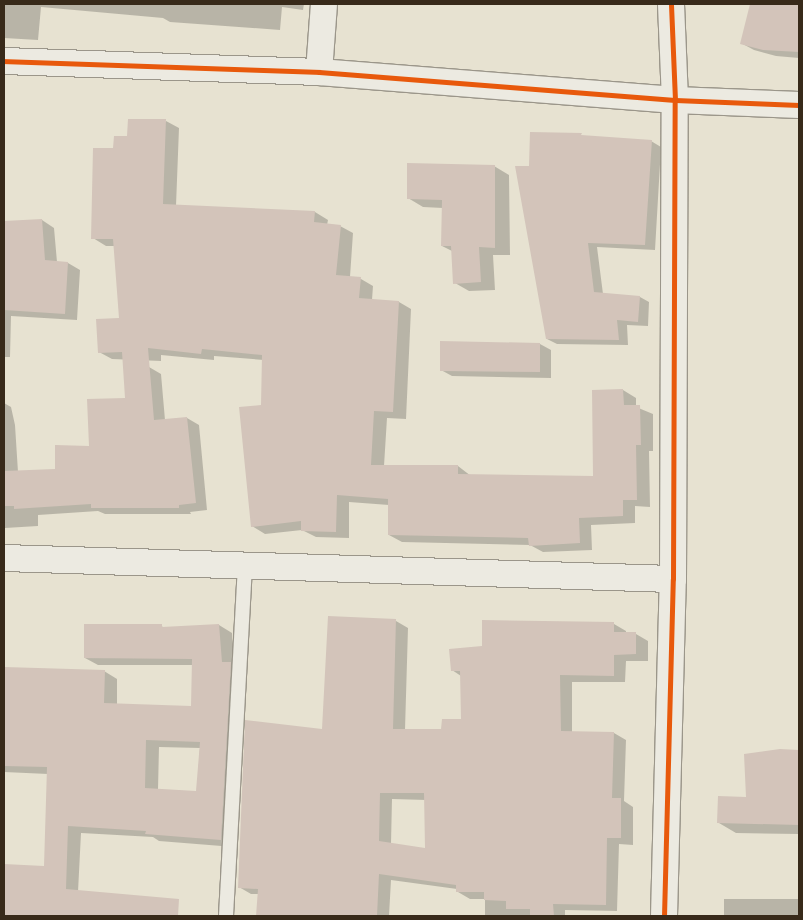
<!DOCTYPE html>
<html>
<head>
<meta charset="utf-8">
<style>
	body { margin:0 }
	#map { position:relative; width:803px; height:920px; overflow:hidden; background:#e7e2d1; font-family:"Sorts Mill Goudy",serif }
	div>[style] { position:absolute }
	.shadow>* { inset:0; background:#0003 }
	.building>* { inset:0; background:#d3c4ba }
	.roads { filter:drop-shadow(1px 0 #9b968a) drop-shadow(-1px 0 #9b968a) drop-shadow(0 1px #9b968a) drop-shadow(0 -1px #9b968a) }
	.service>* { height:14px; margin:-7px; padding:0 7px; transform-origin:7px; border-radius:7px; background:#eceae1 }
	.minor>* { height:26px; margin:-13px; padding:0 13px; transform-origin:13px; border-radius:13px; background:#eceae1 }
	.cycleway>* { height:5px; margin:-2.5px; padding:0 2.5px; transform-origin:2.5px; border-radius:2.5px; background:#e8590c }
	span { translate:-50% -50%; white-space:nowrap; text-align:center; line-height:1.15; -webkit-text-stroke:4px #f5efdc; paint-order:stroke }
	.frame { position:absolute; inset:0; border:5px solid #382a1a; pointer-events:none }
</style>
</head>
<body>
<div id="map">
	<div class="shadow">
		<i style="clip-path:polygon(4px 4px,304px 4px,303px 10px,282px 7px,280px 30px,170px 22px,163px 18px,41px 7px,38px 40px,4px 38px)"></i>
		<i style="clip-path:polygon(752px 4px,799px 4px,799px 58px,776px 56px,754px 50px,741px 43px)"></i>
		<i style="clip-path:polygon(166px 121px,179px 128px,176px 206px,315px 212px,328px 220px,327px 225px,340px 226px,353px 233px,350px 277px,361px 279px,373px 286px,372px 300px,399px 302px,411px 309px,406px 419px,387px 418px,384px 466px,458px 466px,471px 476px,595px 478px,623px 390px,636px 398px,636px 407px,653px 414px,653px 451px,649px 451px,650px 507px,635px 506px,635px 523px,591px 525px,592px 550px,543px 552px,530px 545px,402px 542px,389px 535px,389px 505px,349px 502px,349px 538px,316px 537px,302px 530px,265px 534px,252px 526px,262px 407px,264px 360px,214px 356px,214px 360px,161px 355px,161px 361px,112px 359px,99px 352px,120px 319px,115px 246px,106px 246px,93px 238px)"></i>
		<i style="clip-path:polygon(531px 133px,651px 141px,661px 147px,655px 250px,597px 247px,603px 294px,640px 297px,649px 302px,648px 326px,627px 325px,628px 345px,557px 344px,547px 339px,530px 167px)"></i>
		<i style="clip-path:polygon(494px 166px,509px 175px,510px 255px,493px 255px,495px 290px,469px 291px,455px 283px,452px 251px,442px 246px,443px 208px,423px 207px,408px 198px)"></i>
		<i style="clip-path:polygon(42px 220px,54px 228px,57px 262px,68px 263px,80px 270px,77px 320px,11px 316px,10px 357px,4px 357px,4px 259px,6px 259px,5px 222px)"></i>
		<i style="clip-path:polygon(540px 344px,551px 350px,551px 378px,452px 376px,441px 370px)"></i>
		<i style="clip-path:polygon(149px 367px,161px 374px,165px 420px,187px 418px,199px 425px,207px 510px,190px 512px,191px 514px,105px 514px,98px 511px,38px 515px,38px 526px,5px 528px,4px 534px,4px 403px,11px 407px,15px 425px,18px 472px,56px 470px,90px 447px)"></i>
		<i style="clip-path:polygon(evenodd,329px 618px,396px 621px,408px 628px,405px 730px,442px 730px,462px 720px,461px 676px,452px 670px,484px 648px,614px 624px,626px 631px,626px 634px,636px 634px,648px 641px,648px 661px,626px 661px,625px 682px,572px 682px,572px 732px,614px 733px,626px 740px,624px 801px,633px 807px,633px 845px,619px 844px,617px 911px,565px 910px,565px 916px,485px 916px,485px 899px,470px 899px,458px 892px,457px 889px,391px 880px,389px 916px,259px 916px,259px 894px,251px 894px,239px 887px,323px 730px,329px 618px,392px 799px,426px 800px,426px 849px,391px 844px,392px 799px)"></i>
		<i style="clip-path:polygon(evenodd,219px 625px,232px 633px,234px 666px,234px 847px,159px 841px,153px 837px,81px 833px,78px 892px,147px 904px,145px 916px,4px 916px,4px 865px,45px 867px,48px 774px,4px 772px,4px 668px,104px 671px,117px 679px,117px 705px,193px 707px,193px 665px,98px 665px,85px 658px,161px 626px,165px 628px,219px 625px,159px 747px,200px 748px,197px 792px,158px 790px,159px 747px)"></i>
		<i style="clip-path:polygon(780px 751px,799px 752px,799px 916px,724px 916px,724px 899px,798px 899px,799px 834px,736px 833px,719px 823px,748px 798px)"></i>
	</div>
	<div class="building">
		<i style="clip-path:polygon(750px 4px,799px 4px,799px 52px,763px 50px,740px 44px)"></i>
		<i style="clip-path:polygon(128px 119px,166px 119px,163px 204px,315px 211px,314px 222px,341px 225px,336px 275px,361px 277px,359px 298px,399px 301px,393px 412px,374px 411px,371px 465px,458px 465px,458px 474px,593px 476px,592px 390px,623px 389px,624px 405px,640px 405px,641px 445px,636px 445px,637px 500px,623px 500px,623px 516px,579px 518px,580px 543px,529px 546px,528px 538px,388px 535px,388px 499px,337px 495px,336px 532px,301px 531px,301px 521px,251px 527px,239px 407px,261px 405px,262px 355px,202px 349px,201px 354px,148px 348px,154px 420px,187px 417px,196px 503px,179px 505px,179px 508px,91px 508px,91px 504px,14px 509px,14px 506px,4px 506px,4px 471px,55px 469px,55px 445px,89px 446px,87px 399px,125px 398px,122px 352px,98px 353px,96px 319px,119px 318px,113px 239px,91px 239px,93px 148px,113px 148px,114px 136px,127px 136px)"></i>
		<i style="clip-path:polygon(530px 132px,582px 133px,581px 135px,652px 140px,645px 245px,588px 243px,594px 292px,640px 296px,638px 322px,617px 320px,619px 340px,546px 339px,515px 166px,529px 166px)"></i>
		<i style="clip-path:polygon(407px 163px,495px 165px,495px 248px,479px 247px,481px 282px,453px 284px,451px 246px,441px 246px,442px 200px,407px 199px)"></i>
		<i style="clip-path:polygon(42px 219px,45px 260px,68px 262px,65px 314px,4px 310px,4px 221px)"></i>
		<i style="clip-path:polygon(440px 341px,540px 343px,540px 372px,440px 371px)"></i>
		<i style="clip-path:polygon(evenodd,328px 616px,396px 619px,393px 729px,441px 729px,442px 719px,461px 719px,460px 671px,451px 671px,449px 649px,482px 646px,482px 620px,614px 622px,614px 632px,636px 632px,636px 654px,614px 655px,614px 676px,560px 675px,561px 731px,614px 732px,612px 798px,621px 798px,621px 838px,607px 838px,606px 905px,553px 904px,554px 916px,530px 916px,530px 909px,506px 909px,506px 901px,484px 900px,484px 892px,456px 892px,456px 885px,379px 874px,377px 916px,256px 916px,258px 889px,238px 888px,245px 720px,322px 729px,328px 616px,380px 793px,424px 793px,425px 848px,379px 841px,380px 793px)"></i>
		<i style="clip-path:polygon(evenodd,84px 624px,162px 624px,162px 627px,219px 624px,222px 662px,231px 662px,221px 840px,145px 834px,146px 831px,68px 826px,66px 889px,179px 899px,178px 916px,4px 916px,4px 864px,44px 866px,47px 767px,4px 766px,4px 667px,105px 670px,104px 703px,191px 706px,192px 659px,84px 658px,84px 624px,146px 740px,200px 742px,196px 791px,145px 788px,146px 740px)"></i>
		<i style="clip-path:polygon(780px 749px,799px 750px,799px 825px,717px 823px,718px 796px,746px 797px,744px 754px)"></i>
	</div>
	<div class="roads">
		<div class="service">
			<i style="left:226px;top:916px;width:351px;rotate:-86.9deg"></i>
		</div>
		<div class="minor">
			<i style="left:4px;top:61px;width:315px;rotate:2deg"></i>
			<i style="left:319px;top:72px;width:357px;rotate:4.5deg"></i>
			<i style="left:675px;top:100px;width:124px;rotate:2.3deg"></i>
			<i style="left:319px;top:72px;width:68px;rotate:-85.8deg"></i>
			<i style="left:4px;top:558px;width:669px;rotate:1.8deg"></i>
			<i style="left:664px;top:916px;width:337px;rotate:-88.5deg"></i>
			<i style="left:673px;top:579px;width:479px;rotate:-89.8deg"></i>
			<i style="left:675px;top:100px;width:96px;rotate:-92.4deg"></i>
		</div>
	</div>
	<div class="cycleway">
		<i style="left:4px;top:61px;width:315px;rotate:2deg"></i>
		<i style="left:319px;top:72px;width:357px;rotate:4.5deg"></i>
		<i style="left:675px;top:100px;width:124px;rotate:2.3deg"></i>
		<i style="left:664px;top:916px;width:337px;rotate:-88.5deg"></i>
		<i style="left:673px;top:579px;width:479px;rotate:-89.8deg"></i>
		<i style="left:675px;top:100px;width:96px;rotate:-92.4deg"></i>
	</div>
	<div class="frame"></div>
</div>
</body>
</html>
